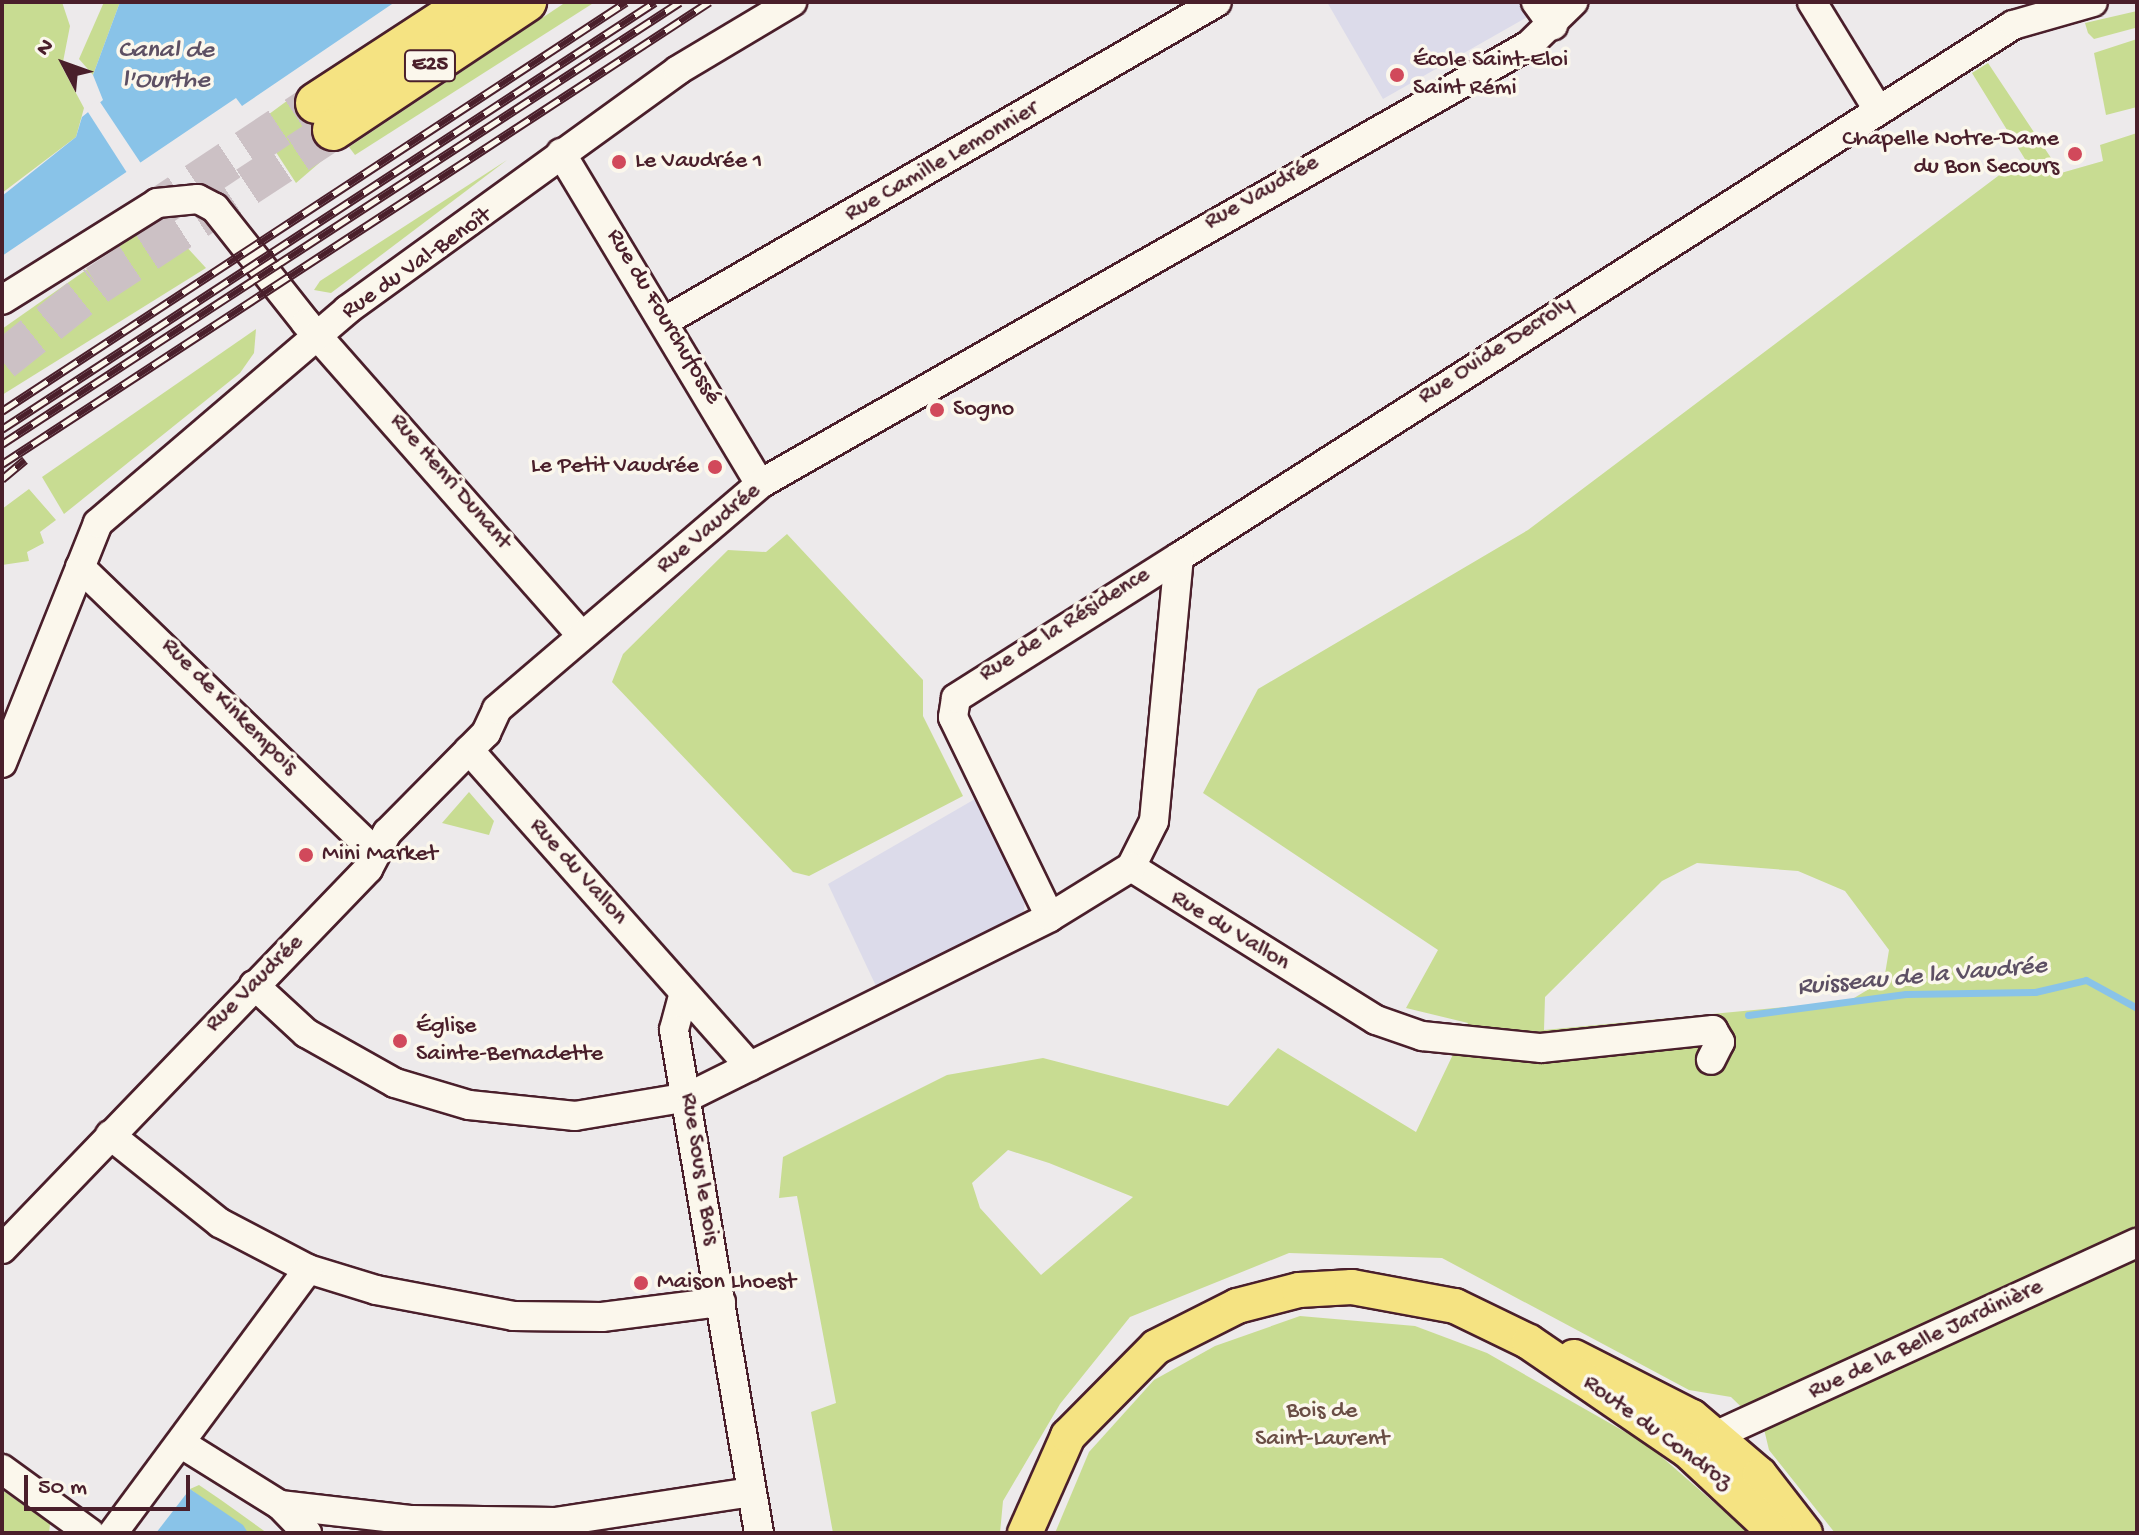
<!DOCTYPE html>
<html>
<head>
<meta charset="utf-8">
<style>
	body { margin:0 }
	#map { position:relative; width:2139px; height:1535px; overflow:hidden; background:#edeaeb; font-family:"Gochi Hand",sans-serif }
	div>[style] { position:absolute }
	.built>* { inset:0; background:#dcdbea }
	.green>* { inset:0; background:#c8dc92 }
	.water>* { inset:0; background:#89c3e8 }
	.pier>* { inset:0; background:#edeaeb }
	.stream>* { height:7px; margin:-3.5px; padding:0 3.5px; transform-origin:3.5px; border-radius:3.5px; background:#89c3e8 }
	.highway-tunnel>* { height:40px; margin-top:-20px; transform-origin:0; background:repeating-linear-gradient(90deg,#ccc1c5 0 40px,transparent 0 60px) }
	.roads { filter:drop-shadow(2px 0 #4a1f2b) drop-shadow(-2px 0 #4a1f2b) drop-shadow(0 2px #4a1f2b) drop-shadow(0 -2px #4a1f2b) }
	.minor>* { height:28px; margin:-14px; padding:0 14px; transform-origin:14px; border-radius:14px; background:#fbf7ec }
	.major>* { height:34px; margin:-17px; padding:0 17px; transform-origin:17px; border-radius:17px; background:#f5e382 }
	.highway>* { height:40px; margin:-20px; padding:0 20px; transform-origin:20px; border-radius:20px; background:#f5e382 }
	.rail>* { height:9px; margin-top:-4.5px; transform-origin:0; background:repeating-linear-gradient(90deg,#fbf7ec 0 18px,#4a1f2b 0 36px); box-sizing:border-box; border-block:2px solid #4a1f2b }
	.dots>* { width:22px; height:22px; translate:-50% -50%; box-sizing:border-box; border:4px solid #fbf7ec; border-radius:50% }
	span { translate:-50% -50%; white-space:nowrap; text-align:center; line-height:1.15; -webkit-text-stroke:7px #fbf7ec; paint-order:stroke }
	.shield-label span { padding:2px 6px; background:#fbf7ec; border:2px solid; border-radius:6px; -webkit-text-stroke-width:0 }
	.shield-label { font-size:22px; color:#4a1f2b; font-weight:700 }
	.poi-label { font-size:24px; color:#4a1f2b }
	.left { translate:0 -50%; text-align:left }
	.right { translate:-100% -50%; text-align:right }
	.street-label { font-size:24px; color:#4a1f2b }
	.park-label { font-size:24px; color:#6a4e45 }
	.water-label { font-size:26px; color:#5d5064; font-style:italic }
	.frame { position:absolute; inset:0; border:4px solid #4a1f2b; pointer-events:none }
	.north { position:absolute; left:24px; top:24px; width:80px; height:80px; -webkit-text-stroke:6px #fbf7ec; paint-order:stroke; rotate:311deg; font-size:22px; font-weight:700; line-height:32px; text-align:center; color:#4a1f2b }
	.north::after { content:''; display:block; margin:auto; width:28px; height:36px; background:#4a1f2b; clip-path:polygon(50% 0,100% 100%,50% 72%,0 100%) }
	.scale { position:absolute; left:24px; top:1475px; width:166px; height:36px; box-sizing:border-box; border:4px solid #4a1f2b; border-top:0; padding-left:10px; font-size:24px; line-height:28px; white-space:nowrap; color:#4a1f2b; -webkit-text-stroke:6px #fbf7ec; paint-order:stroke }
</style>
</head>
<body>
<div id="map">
	<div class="built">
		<i style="clip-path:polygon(1327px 2px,1520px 2px,1529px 16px,1383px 99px)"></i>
		<i style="clip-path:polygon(975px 799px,1026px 892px,1023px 918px,876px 986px,828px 884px)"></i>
	</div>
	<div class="green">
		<i style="clip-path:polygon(2px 2px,62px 2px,70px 26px,62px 67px,84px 108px,76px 137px,2px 193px)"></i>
		<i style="clip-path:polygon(104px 2px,120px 2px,93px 75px,79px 59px)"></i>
		<i style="clip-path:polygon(566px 2px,595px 2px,355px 155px,349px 147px)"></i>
		<i style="clip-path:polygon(2137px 11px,2135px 28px,2094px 39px,2088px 33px,2085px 23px)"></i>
		<i style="clip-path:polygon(2137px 39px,2137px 107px,2106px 115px,2094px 53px)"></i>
		<i style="clip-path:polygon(evenodd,1988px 63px,2061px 173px,2103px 161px,2100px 145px,2137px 133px,2137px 1533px,1835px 1533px,1769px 1450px,1764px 1429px,1731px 1397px,1689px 1390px,1442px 1258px,1289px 1253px,1130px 1317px,1060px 1404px,1003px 1501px,1000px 1533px,833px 1533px,811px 1412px,836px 1403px,797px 1196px,779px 1198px,783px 1157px,947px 1075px,1043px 1058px,1228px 1106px,1278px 1048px,1416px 1132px,1468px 1023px,1406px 1008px,1438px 950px,1203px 793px,1258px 689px,1528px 530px,2006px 170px,2028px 164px,1972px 73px,1988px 63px,1697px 863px,1798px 871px,1845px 891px,1889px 950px,1884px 980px,1849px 1001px,1544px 1030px,1545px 997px,1662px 881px,1697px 863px,1988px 63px,1008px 1150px,1049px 1163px,1133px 1197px,1041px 1275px,980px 1208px,972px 1183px,1008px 1150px)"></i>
		<i style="clip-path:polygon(303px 89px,339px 146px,296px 183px,257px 123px)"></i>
		<i style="clip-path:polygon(507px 160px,331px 293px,314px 290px,320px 281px)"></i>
		<i style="clip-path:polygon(160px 218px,206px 268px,2px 395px,2px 329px)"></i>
		<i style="clip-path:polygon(256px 329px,254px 353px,240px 373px,64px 514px,42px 477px)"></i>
		<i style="clip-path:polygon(29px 489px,56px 520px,40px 532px,44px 543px,27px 552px,29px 561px,2px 565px,2px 509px)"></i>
		<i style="clip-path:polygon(787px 534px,923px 680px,923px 716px,963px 796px,809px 876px,793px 872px,612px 682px,623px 654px,728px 550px,766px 552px)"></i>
		<i style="clip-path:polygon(469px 792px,494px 821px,489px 835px,442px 823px)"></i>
		<i style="clip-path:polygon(1300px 1316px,1415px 1326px,1487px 1353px,1648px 1445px,1749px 1533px,1055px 1533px,1089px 1452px,1154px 1380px,1215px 1346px)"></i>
		<i style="clip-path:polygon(199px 1485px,221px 1500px,267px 1533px,248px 1533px,190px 1489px)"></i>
		<i style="clip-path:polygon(2px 1490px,50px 1524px,49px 1533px,2px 1533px)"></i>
	</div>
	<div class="water">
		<i style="clip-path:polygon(120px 2px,395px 2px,242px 106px,236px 98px,2px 256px,2px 196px,76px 137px,82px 117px,103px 100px,93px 75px)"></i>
		<i style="clip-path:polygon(190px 1489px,243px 1525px,248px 1533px,156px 1533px)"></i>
	</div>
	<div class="pier">
		<i style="clip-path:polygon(98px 99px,142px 165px,131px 179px,86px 109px)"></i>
	</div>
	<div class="stream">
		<i style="left:1748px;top:1015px;width:159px;rotate:-7.6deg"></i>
		<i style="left:1906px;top:994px;width:129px;rotate:-0.9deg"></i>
		<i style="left:2035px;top:992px;width:52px;rotate:-13.2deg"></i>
		<i style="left:2086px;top:980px;width:58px;rotate:28.8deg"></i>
	</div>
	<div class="highway-tunnel">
		<i style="left:146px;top:216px;width:204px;rotate:-33.6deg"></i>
		<i style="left:2px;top:361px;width:122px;rotate:-38.7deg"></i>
		<i style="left:97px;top:285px;width:282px;rotate:-33.3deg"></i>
	</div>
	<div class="roads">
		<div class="minor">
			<i style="left:1536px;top:2px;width:29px;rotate:54deg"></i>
			<i style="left:1812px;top:2px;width:124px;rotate:58.5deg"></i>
			<i style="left:561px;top:153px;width:386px;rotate:59deg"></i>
			<i style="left:2px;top:300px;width:183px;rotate:-32deg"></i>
			<i style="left:157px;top:203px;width:41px;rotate:-5.6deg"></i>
			<i style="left:198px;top:199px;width:19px;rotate:28deg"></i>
			<i style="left:215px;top:208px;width:147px;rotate:51.6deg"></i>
			<i style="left:306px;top:323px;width:412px;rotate:48.6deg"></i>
			<i style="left:667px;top:320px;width:635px;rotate:-30.04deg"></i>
			<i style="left:80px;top:567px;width:410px;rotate:44deg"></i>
			<i style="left:469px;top:750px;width:423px;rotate:48.4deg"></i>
			<i style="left:2px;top:763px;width:258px;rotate:-68.2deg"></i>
			<i style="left:98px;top:523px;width:328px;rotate:-40.5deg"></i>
			<i style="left:347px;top:310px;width:409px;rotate:-35.9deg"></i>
			<i style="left:678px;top:70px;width:133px;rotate:-30.8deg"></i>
			<i style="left:1131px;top:867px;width:51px;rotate:-63.4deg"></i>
			<i style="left:1154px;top:821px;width:265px;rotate:-84.6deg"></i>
			<i style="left:1179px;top:557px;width:989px;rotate:-32.53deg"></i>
			<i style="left:2013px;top:25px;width:83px;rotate:-16deg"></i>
			<i style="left:1131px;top:867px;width:289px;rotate:32deg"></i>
			<i style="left:1376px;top:1020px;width:49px;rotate:19.2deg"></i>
			<i style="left:1422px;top:1036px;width:120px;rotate:5.8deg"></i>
			<i style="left:1541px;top:1048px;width:173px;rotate:-6deg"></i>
			<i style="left:1713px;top:1030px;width:14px;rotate:60deg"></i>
			<i style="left:1720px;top:1042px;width:20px;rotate:117deg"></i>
			<i style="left:1050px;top:917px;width:222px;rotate:-115.9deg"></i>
			<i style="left:953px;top:717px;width:19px;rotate:-81deg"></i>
			<i style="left:956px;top:698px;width:264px;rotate:-32.3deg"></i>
			<i style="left:254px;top:985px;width:71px;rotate:42.7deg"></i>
			<i style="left:306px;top:1033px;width:102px;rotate:29.3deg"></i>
			<i style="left:395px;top:1083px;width:77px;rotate:16.6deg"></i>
			<i style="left:469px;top:1105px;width:107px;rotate:5.9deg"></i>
			<i style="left:575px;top:1116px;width:115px;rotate:-9.5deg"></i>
			<i style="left:688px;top:1097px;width:404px;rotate:-26.4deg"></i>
			<i style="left:1050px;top:917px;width:95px;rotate:-31.7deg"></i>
			<i style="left:683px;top:996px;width:35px;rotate:105deg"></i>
			<i style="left:674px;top:1030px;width:510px;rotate:80.41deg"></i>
			<i style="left:110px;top:1135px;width:141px;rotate:38.7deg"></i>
			<i style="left:220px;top:1223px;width:99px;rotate:27.6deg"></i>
			<i style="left:308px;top:1269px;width:71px;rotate:17.2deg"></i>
			<i style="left:376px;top:1290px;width:139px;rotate:10.7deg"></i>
			<i style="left:513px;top:1316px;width:89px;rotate:0.6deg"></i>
			<i style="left:602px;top:1317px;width:120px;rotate:-7.2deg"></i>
			<i style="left:2px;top:1249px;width:528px;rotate:-46.08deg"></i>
			<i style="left:368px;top:869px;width:41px;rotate:-62.2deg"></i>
			<i style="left:387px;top:833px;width:141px;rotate:-45.3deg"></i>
			<i style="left:486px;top:733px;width:26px;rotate:-65deg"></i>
			<i style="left:497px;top:709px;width:346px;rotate:-40.5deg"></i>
			<i style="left:760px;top:484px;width:885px;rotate:-29.72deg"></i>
			<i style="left:1529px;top:45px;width:62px;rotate:-44.3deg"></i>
			<i style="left:1715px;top:1436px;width:464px;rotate:-24.6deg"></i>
			<i style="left:182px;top:1444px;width:115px;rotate:31.9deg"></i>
			<i style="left:280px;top:1505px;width:133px;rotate:6.5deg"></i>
			<i style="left:412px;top:1520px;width:143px;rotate:0.8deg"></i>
			<i style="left:555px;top:1522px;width:198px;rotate:-8.7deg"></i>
			<i style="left:2px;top:1469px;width:109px;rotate:36deg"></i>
			<i style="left:280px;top:1505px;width:39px;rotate:46deg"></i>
			<i style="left:113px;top:1533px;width:328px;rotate:-53.5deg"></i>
		</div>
		<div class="major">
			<i style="left:1574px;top:1357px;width:132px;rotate:27deg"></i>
			<i style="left:1692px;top:1417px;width:89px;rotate:40.5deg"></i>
			<i style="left:1760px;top:1475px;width:73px;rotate:52.2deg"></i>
			<i style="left:1025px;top:1533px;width:106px;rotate:-66.1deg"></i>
			<i style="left:1068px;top:1436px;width:125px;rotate:-45.3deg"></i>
			<i style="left:1156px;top:1347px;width:91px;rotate:-26.8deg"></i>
			<i style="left:1237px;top:1306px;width:64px;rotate:-14.5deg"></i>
			<i style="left:1299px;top:1290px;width:53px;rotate:-3.2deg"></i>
			<i style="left:1352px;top:1287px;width:105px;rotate:10.5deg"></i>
			<i style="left:1455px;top:1306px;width:82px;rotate:25.9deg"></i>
			<i style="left:1529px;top:1342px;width:193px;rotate:34.4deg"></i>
			<i style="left:1688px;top:1451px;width:120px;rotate:43deg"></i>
		</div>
		<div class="highway">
			<i style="left:316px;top:103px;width:185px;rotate:-33.1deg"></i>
			<i style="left:333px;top:130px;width:232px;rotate:-33.6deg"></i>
		</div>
	</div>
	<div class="rail">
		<i style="left:2px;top:411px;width:746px;rotate:-33.24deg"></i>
		<i style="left:2px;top:429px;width:780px;rotate:-33.18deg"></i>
		<i style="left:2px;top:444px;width:809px;rotate:-33.1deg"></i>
		<i style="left:2px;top:464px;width:845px;rotate:-33.16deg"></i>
		<i style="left:2px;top:479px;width:30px;rotate:-40deg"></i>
	</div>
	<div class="dots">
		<i style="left:1397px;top:75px;background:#d1495b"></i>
		<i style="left:2075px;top:154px;background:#d1495b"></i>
		<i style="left:619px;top:162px;background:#d1495b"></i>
		<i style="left:937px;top:410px;background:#d1495b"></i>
		<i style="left:715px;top:467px;background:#d1495b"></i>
		<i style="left:306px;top:855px;background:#d1495b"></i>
		<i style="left:400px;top:1041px;background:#d1495b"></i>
		<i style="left:641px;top:1283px;background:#d1495b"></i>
	</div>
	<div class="shield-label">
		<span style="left:430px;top:66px">E25</span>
	</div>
	<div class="poi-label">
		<span class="left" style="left:1413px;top:75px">École Saint-Eloi<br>Saint Rémi</span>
		<span class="right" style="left:2059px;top:154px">Chapelle Notre-Dame<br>du Bon Secours</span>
		<span class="left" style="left:635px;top:162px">Le Vaudrée 1</span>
		<span class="left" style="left:953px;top:410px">Sogno</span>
		<span class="right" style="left:699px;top:467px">Le Petit Vaudrée</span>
		<span class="left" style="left:322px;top:855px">Mini Market</span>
		<span class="left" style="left:416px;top:1041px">Église<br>Sainte-Bernadette</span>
		<span class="left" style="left:657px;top:1283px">Maison Lhoest</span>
	</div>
	<div class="street-label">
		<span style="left:942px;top:162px;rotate:-30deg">Rue Camille Lemonnier</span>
		<span style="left:1262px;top:193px;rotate:-30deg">Rue Vaudrée</span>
		<span style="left:417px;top:264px;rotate:-35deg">Rue du Val-Benoît</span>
		<span style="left:663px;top:317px;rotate:59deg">Rue du Fourchufossé</span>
		<span style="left:1496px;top:351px;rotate:-33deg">Rue Ovide Decroly</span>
		<span style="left:450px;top:482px;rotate:49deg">Rue Henri Dunant</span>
		<span style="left:709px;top:529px;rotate:-40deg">Rue Vaudrée</span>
		<span style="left:1065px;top:625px;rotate:-32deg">Rue de la Résidence</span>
		<span style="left:229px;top:707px;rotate:45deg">Rue de Kinkempois</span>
		<span style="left:578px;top:872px;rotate:48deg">Rue du Vallon</span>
		<span style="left:1230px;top:931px;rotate:31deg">Rue du Vallon</span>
		<span style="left:255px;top:984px;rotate:-45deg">Rue Vaudrée</span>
		<span style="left:699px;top:1169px;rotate:81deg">Rue Sous le Bois</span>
		<span style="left:1926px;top:1340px;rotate:-25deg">Rue de la Belle Jardinière</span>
		<span style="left:1657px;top:1433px;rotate:36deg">Route du Condroz</span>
	</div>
	<div class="park-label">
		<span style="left:1322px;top:1426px">Bois de<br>Saint-Laurent</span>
	</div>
	<div class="water-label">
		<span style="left:166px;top:67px">Canal de<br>l'Ourthe</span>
		<span style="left:1922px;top:978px;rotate:-5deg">Ruisseau de la Vaudrée</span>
	</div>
	<div class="frame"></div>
	<div class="north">N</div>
	<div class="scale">50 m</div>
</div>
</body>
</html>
